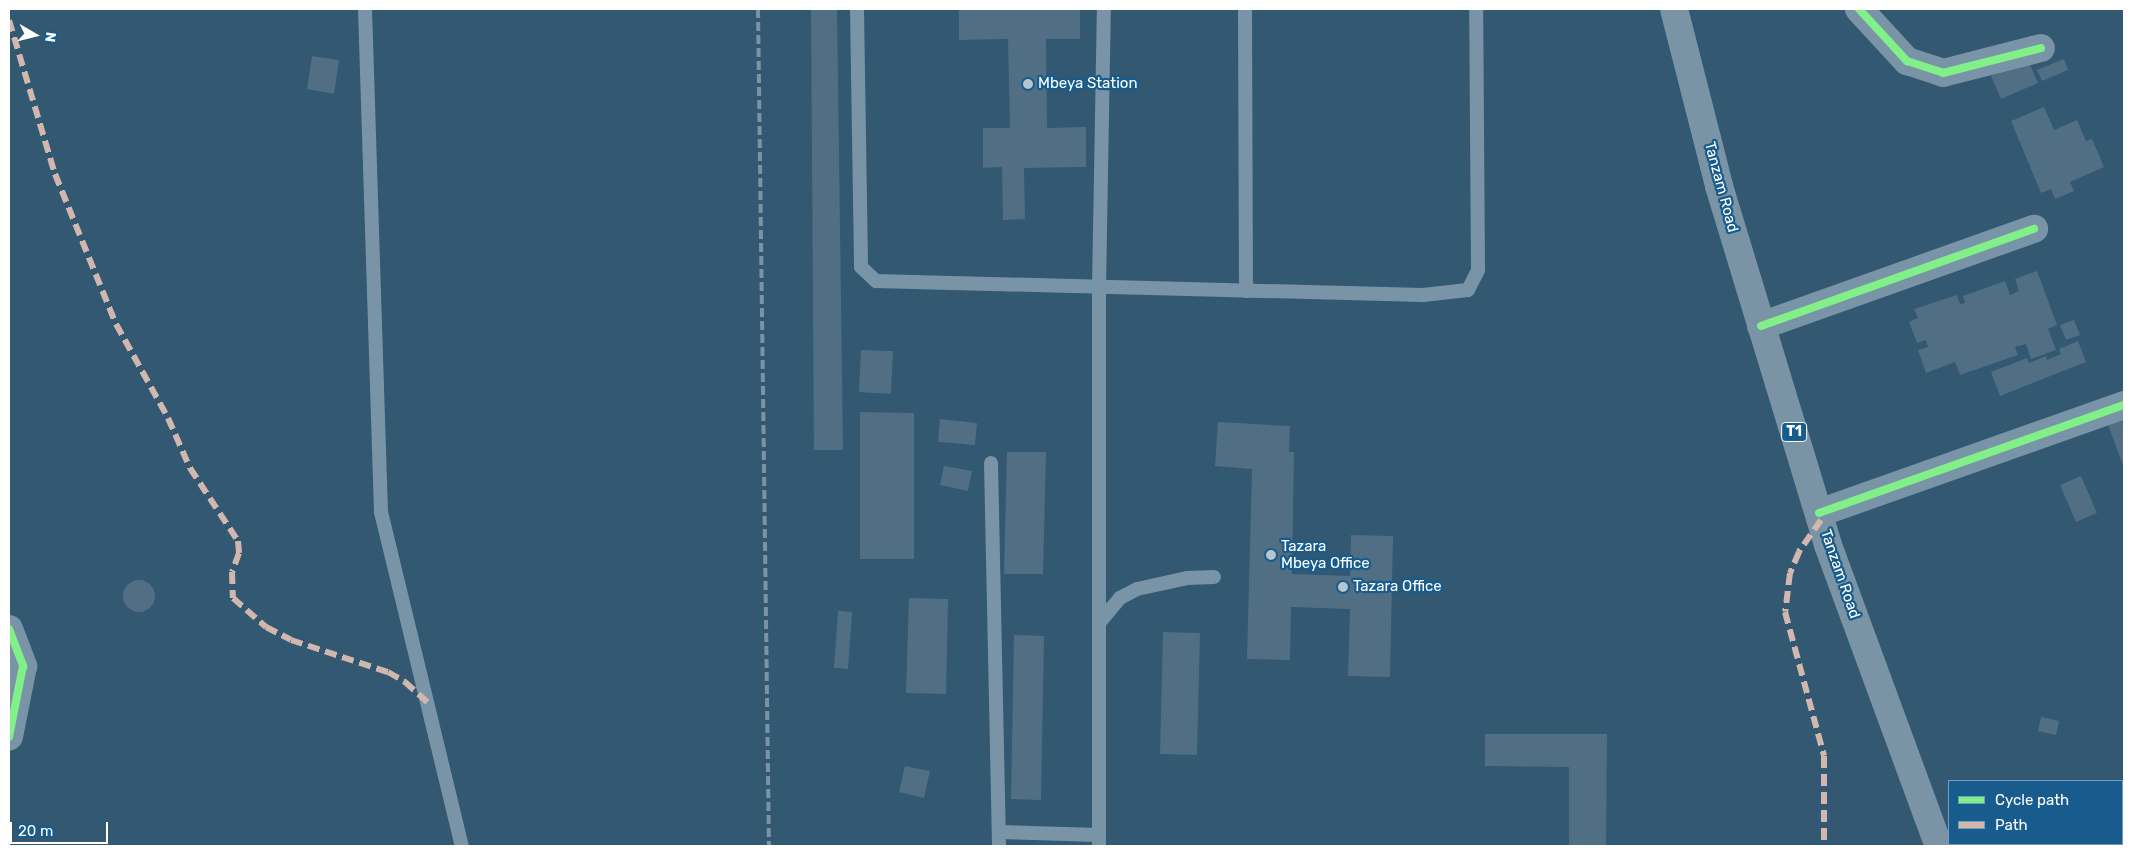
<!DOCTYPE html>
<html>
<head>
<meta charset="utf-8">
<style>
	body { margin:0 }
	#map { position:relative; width:2133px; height:855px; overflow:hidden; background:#325872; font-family:Rubik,sans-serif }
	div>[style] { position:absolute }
	.building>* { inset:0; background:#506f84 }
	.round { border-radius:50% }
	.lane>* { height:14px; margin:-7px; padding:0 7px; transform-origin:7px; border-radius:7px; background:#7994a6 }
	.street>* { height:28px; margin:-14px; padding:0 14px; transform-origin:14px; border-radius:14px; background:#7994a6 }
	.highway>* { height:28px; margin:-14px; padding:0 14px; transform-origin:14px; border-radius:14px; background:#7a94a5 }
	.rail>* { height:4px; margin-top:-2px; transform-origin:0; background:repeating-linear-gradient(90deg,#7a94a5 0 9px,transparent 0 13px) }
	.quiet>* { height:6px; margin-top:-3px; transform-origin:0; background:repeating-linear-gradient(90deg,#d1b7ad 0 12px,transparent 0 18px) }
	.cycleway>* { height:8px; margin:-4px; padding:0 4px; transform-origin:4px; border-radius:4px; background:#82f089 }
	.dots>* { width:14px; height:14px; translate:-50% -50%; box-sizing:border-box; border:2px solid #175c8d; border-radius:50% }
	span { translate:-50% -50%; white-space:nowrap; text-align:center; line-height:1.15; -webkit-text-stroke:4.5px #175c8d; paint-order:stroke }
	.shield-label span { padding:1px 4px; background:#175c8d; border:1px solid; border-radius:4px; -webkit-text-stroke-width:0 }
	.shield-label { font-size:14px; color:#fff; font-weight:700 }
	.poi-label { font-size:15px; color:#fff }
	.left { translate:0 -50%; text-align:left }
	.street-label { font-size:15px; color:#fff }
	.frame { position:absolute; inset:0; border:10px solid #fff; pointer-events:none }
	.legend { position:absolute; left:1948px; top:780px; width:175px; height:65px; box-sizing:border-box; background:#175c8d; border:1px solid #749dbb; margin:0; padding:6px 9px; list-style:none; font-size:15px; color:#fff }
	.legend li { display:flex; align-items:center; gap:10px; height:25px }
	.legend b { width:25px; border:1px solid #749dbb }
	.north { position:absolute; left:10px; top:10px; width:50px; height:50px; -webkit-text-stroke:4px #175c8d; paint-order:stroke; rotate:98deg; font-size:14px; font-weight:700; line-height:20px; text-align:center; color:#fff }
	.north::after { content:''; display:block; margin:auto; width:18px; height:22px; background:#fff; clip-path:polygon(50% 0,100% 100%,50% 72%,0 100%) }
	.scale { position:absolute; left:10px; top:822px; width:98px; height:22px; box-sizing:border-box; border:2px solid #fff; border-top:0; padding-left:6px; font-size:15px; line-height:18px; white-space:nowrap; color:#fff; -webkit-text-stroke:4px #175c8d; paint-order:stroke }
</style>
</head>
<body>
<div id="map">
	<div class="building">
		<i style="clip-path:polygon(811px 9px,837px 9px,843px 450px,814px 450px)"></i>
		<i style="clip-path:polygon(959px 9px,1080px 9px,1080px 39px,1046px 39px,1047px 128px,1086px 127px,1086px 167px,1024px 168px,1025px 219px,1003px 220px,1002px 167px,983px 168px,983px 128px,1010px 128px,1008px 39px,959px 40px)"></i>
		<i style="clip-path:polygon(312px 56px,339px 60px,334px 94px,307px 89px)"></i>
		<i style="clip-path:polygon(2064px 59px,2068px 70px,2042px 81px,2037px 70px)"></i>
		<i style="clip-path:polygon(2028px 60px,2038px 83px,2001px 99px,1991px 76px)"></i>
		<i style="clip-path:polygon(2044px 107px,2054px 130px,2077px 120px,2086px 141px,2092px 139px,2104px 167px,2070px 182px,2074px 191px,2055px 199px,2051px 189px,2041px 193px,2011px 121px)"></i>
		<i style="clip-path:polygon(2037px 271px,2057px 325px,2048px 329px,2056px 350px,2031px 359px,2026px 344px,2015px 347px,2018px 355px,1960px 375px,1955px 362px,1926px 373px,1918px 350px,1928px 347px,1926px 340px,1917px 343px,1909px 322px,1918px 318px,1914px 309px,1957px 295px,1960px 304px,1965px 303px,1963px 296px,2005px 281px,2010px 295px,2019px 291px,2015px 279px)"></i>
		<i style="clip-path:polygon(2074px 320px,2080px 335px,2066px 340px,2060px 325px)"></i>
		<i style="clip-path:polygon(2078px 341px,2086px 362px,2000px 396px,1991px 372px,2027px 358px,2029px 363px,2046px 356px,2047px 360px,2061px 354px,2059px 349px)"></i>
		<i style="clip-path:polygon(861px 350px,893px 351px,891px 394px,859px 392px)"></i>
		<i style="clip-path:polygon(860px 412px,914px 413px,914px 559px,860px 559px)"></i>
		<i style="clip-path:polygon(2124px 416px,2124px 468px,2107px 422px)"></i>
		<i style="clip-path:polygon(940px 419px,977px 423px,975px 445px,938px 442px)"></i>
		<i style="clip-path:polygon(1218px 422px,1290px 426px,1289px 452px,1294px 452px,1292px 574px,1350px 576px,1351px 535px,1393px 536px,1390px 677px,1348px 676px,1350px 609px,1291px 607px,1290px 660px,1247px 659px,1252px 469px,1215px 466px)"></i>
		<i style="clip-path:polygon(1007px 452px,1046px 452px,1043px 574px,1004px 574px)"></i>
		<i style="clip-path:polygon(944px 466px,972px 471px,968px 491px,940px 485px)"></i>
		<i style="clip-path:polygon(2081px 476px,2097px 513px,2076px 522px,2060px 485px)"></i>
		<i class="round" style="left:123px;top:580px;width:32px;height:32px"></i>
		<i style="clip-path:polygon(909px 598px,948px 599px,946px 694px,906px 693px)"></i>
		<i style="clip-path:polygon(838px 611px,852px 612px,848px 669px,834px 668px)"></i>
		<i style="clip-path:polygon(1163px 632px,1200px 633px,1197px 755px,1160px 754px)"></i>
		<i style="clip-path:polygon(1014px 635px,1044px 636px,1041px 800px,1011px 799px)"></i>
		<i style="clip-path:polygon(2041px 717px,2059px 721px,2056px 735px,2038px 731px)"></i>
		<i style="clip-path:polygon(1485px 734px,1607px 734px,1606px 846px,1569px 846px,1569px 767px,1485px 766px)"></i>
		<i style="clip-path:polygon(905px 766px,930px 771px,924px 798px,899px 792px)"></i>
	</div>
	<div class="lane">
		<i style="left:365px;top:9px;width:503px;rotate:88.18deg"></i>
		<i style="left:381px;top:512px;width:344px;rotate:76.4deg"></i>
		<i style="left:857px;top:9px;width:258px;rotate:89.1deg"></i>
		<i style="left:861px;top:267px;width:21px;rotate:43deg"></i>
		<i style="left:876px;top:281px;width:547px;rotate:1.47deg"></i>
		<i style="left:1423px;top:295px;width:45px;rotate:-6.3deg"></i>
		<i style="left:1468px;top:290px;width:22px;rotate:-63deg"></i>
		<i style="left:1478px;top:270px;width:261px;rotate:-90.4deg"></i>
		<i style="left:1245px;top:9px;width:282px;rotate:89.8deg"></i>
		<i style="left:991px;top:463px;width:383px;rotate:88.8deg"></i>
		<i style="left:1099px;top:623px;width:33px;rotate:-50deg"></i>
		<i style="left:1120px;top:598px;width:19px;rotate:-28deg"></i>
		<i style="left:1137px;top:589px;width:51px;rotate:-12.4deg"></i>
		<i style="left:1187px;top:578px;width:27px;rotate:-2deg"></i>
		<i style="left:999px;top:832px;width:99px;rotate:1.7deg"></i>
		<i style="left:1099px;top:846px;width:558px;rotate:-90deg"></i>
		<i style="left:1099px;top:288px;width:279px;rotate:-89deg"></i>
	</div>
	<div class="street">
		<i style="left:1859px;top:9px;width:71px;rotate:47.3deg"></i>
		<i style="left:1907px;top:61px;width:38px;rotate:18deg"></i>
		<i style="left:1943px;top:73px;width:101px;rotate:-14.3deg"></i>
		<i style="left:1761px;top:326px;width:290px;rotate:-19.6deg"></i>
		<i style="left:1819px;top:513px;width:324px;rotate:-19.5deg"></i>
		<i style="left:9px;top:629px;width:40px;rotate:69deg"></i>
		<i style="left:23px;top:666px;width:72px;rotate:101.2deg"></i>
	</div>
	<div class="highway">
		<i style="left:1674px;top:9px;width:183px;rotate:75.7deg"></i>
		<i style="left:1719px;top:186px;width:375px;rotate:73.1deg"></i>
		<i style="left:1828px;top:545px;width:321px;rotate:69.8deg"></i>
	</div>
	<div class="rail">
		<i style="left:758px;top:9px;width:837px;rotate:89.25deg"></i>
	</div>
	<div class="quiet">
		<i style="left:9px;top:20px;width:161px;rotate:73.4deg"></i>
		<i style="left:55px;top:174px;width:162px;rotate:67.9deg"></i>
		<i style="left:116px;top:324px;width:107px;rotate:61deg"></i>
		<i style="left:168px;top:418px;width:55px;rotate:66.3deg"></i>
		<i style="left:190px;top:468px;width:87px;rotate:56.7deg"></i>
		<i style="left:238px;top:541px;width:12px;rotate:85deg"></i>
		<i style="left:239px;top:553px;width:20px;rotate:110deg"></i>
		<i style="left:232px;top:572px;width:26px;rotate:88deg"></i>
		<i style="left:233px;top:598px;width:44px;rotate:41.3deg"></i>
		<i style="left:266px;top:627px;width:28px;rotate:27deg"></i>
		<i style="left:291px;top:640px;width:102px;rotate:18.3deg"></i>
		<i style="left:388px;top:672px;width:20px;rotate:30deg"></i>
		<i style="left:405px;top:682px;width:31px;rotate:42deg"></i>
		<i style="left:1821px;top:520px;width:39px;rotate:125deg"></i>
		<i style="left:1799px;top:552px;width:23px;rotate:113deg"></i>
		<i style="left:1790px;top:573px;width:39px;rotate:97deg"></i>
		<i style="left:1785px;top:612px;width:149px;rotate:74.8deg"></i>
		<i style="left:1824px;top:756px;width:90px;rotate:90deg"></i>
	</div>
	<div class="cycleway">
		<i style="left:1859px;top:9px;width:71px;rotate:47.3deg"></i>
		<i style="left:1907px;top:61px;width:38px;rotate:18deg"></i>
		<i style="left:1943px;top:73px;width:101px;rotate:-14.3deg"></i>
		<i style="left:1761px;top:326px;width:290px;rotate:-19.6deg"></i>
		<i style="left:1819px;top:513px;width:324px;rotate:-19.5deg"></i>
		<i style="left:9px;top:629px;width:40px;rotate:69deg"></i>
		<i style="left:23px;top:666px;width:72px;rotate:101.2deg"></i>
	</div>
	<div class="dots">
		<i style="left:1028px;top:84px;background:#b7c5ce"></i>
		<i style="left:1271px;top:555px;background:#b7c5ce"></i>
		<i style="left:1343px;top:587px;background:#b7c5ce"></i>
	</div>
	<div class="shield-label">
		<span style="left:1794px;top:432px">T1</span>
	</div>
	<div class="poi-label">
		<span class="left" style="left:1038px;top:84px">Mbeya Station</span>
		<span class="left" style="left:1281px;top:555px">Tazara<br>Mbeya Office</span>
		<span class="left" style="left:1353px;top:587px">Tazara Office</span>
	</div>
	<div class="street-label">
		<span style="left:1721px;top:187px;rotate:75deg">Tanzam Road</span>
		<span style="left:1840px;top:574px;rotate:71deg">Tanzam Road</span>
	</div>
	<div class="frame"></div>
	<ul class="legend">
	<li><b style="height:6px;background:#82f089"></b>Cycle path</li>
	<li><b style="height:6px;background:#d1b7ad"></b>Path</li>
	</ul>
	<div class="north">N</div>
	<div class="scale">20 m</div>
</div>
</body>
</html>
